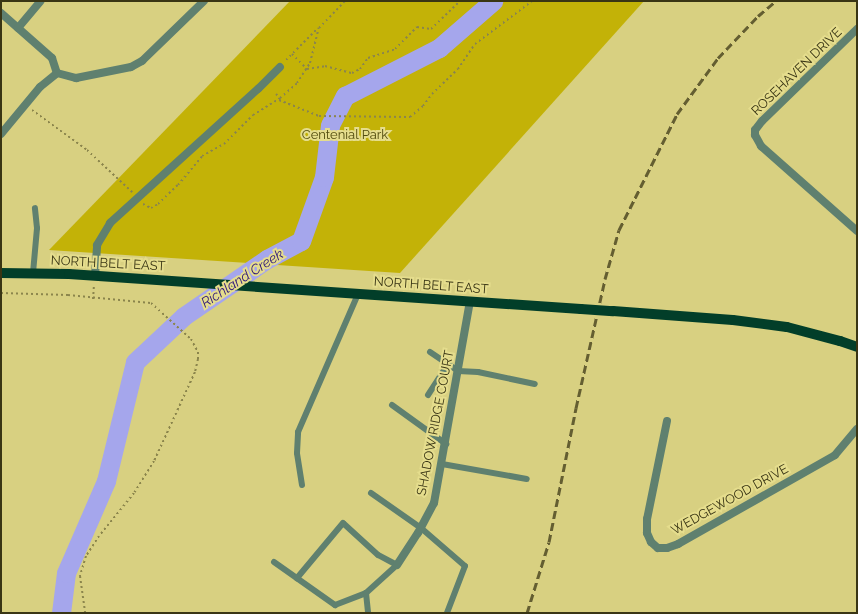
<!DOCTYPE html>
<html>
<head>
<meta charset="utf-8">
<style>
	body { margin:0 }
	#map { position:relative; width:858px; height:614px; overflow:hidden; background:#d8d081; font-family:Raleway,sans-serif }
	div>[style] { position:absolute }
	.green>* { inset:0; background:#c3b207 }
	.river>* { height:19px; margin:-9.5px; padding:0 9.5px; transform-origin:9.5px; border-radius:9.5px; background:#a5a6ec }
	.path>* { height:2px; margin-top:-1px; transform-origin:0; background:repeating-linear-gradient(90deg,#8b854c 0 2px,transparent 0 5px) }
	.lane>* { height:6px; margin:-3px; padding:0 3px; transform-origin:3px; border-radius:3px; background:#5f806f }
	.street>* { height:8px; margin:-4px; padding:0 4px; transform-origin:4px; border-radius:4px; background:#5f806f }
	.primary>* { height:10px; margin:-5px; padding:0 5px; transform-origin:5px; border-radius:5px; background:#023e29 }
	.rail>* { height:3px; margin-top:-1.5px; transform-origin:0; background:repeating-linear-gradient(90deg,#645e31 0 8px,transparent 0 12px) }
	.primary-bridge>* { height:10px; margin:-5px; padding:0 5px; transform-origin:5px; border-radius:5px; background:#023e29 }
	span { translate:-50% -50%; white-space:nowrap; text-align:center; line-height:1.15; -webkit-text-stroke:4px #e5dd8d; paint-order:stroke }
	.street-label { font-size:13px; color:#393514 }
	.park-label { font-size:13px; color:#524c0e }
	.water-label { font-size:14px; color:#2d167c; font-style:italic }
	.frame { position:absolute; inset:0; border:2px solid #393514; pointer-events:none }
</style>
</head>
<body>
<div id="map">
	<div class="green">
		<i style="clip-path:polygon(290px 1px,644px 1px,400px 273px,49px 250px)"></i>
	</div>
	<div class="river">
		<i style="left:61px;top:613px;width:40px;rotate:-82.9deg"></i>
		<i style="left:66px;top:573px;width:100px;rotate:-66.5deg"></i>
		<i style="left:106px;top:481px;width:122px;rotate:-76.3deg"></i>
		<i style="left:135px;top:362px;width:67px;rotate:-43.2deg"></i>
		<i style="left:184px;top:316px;width:101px;rotate:-34.5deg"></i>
		<i style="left:267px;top:259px;width:38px;rotate:-28deg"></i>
		<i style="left:301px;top:241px;width:68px;rotate:-70.2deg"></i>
		<i style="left:324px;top:177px;width:52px;rotate:-83.4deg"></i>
		<i style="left:330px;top:125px;width:33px;rotate:-63deg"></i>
		<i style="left:345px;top:96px;width:106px;rotate:-27.1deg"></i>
		<i style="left:439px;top:48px;width:72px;rotate:-41deg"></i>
	</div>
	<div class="path">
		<i style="left:292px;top:54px;width:21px;rotate:45deg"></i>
		<i style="left:307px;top:69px;width:18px;rotate:-9deg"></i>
		<i style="left:325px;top:66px;width:28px;rotate:15deg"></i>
		<i style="left:352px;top:73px;width:9px;rotate:-27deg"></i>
		<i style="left:360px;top:69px;width:14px;rotate:-54deg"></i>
		<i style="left:368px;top:58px;width:28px;rotate:-18deg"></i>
		<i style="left:395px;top:49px;width:31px;rotate:-45deg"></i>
		<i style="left:417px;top:27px;width:14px;rotate:8deg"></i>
		<i style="left:431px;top:29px;width:40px;rotate:-44deg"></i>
		<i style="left:286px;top:60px;width:45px;rotate:-45deg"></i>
		<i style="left:276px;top:94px;width:6px;rotate:45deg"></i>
		<i style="left:280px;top:98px;width:2px;rotate:117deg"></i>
		<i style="left:279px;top:100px;width:43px;rotate:21.8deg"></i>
		<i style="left:319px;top:116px;width:91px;rotate:0.6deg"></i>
		<i style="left:410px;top:117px;width:17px;rotate:-40deg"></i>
		<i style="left:423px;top:106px;width:15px;rotate:-53deg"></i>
		<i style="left:432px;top:94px;width:36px;rotate:-44deg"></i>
		<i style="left:458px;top:69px;width:30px;rotate:-56deg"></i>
		<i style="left:475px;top:44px;width:71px;rotate:-37deg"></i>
		<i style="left:32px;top:110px;width:68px;rotate:36deg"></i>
		<i style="left:87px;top:150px;width:62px;rotate:43deg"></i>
		<i style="left:143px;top:204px;width:9px;rotate:27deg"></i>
		<i style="left:151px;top:208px;width:8px;rotate:-30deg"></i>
		<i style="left:158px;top:204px;width:28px;rotate:-44deg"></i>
		<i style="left:178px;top:185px;width:38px;rotate:-50deg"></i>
		<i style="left:202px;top:156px;width:25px;rotate:-29deg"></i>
		<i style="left:224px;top:144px;width:41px;rotate:-45deg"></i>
		<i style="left:253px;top:115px;width:32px;rotate:-32deg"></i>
		<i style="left:280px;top:98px;width:23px;rotate:-41deg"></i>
		<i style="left:297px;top:83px;width:24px;rotate:-57deg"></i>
		<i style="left:310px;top:63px;width:36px;rotate:-76deg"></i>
		<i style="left:319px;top:28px;width:37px;rotate:-46deg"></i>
		<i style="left:1px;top:293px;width:67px;rotate:1.7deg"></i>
		<i style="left:68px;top:295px;width:83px;rotate:5.5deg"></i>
		<i style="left:151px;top:303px;width:54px;rotate:42deg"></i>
		<i style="left:191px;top:339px;width:15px;rotate:62deg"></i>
		<i style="left:198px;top:352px;width:7px;rotate:90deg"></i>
		<i style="left:198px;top:359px;width:13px;rotate:103deg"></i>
		<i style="left:195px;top:372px;width:98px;rotate:114.7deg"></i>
		<i style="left:154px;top:461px;width:38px;rotate:122deg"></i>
		<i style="left:134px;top:493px;width:55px;rotate:129.1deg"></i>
		<i style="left:99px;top:536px;width:24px;rotate:123deg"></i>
		<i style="left:86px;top:556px;width:21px;rotate:107deg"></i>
		<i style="left:80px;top:576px;width:37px;rotate:82deg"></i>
		<i style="left:93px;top:299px;width:13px;rotate:-86deg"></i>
	</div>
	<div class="lane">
		<i style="left:33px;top:273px;width:45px;rotate:-84.9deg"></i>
		<i style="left:37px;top:228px;width:20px;rotate:-96deg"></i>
		<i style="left:430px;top:352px;width:34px;rotate:34deg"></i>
		<i style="left:458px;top:371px;width:20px;rotate:3deg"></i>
		<i style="left:478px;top:372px;width:58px;rotate:11.9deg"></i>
		<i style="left:428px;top:395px;width:37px;rotate:-57deg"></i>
		<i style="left:392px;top:405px;width:67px;rotate:35.8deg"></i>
		<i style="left:442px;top:464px;width:86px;rotate:10deg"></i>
		<i style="left:302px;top:485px;width:32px;rotate:-99deg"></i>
		<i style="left:297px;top:453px;width:21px;rotate:-87deg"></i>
		<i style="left:298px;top:432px;width:150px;rotate:-66.5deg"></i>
		<i style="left:371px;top:493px;width:61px;rotate:35deg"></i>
		<i style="left:421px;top:528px;width:58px;rotate:40.8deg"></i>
		<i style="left:465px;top:566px;width:50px;rotate:111deg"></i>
		<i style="left:274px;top:562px;width:75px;rotate:35.2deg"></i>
		<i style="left:335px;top:605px;width:33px;rotate:-21deg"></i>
		<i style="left:366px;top:593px;width:42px;rotate:-42.1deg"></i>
		<i style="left:397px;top:565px;width:21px;rotate:-152deg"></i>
		<i style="left:378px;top:555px;width:47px;rotate:-137.6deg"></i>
		<i style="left:343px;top:523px;width:72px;rotate:129.9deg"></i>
		<i style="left:366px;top:593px;width:20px;rotate:84deg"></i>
	</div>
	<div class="street">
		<i style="left:1px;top:13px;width:68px;rotate:41.4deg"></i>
		<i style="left:52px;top:58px;width:16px;rotate:72deg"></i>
		<i style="left:18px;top:28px;width:35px;rotate:-50deg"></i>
		<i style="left:857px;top:29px;width:132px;rotate:135.9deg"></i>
		<i style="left:762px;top:121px;width:11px;rotate:128deg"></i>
		<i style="left:755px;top:130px;width:5px;rotate:90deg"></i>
		<i style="left:755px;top:135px;width:13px;rotate:61deg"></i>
		<i style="left:761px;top:146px;width:128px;rotate:41.5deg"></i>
		<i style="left:57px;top:73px;width:20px;rotate:15deg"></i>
		<i style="left:76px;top:78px;width:56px;rotate:-11.3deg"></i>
		<i style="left:131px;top:67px;width:13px;rotate:-29deg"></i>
		<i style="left:142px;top:61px;width:86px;rotate:-44.1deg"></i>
		<i style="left:1px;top:134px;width:61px;rotate:-50.3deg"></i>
		<i style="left:40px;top:87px;width:22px;rotate:-39deg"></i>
		<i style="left:95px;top:276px;width:31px;rotate:-86deg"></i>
		<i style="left:97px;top:245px;width:26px;rotate:-59deg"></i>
		<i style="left:110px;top:223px;width:200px;rotate:-42.2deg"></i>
		<i style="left:258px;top:89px;width:31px;rotate:-45deg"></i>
		<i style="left:667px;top:421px;width:100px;rotate:101.5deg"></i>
		<i style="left:647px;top:519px;width:14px;rotate:90deg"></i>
		<i style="left:647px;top:533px;width:10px;rotate:66deg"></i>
		<i style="left:651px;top:542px;width:9px;rotate:41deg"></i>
		<i style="left:658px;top:548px;width:9px"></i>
		<i style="left:667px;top:548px;width:12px;rotate:-20deg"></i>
		<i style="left:678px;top:544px;width:180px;rotate:-29.5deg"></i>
		<i style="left:835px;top:455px;width:34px;rotate:-50deg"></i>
		<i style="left:397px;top:565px;width:38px;rotate:-57deg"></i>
		<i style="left:418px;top:533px;width:34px;rotate:-62deg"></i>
		<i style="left:434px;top:503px;width:205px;rotate:-79.9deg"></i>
	</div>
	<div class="primary">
		<i style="left:1px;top:273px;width:68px;rotate:0.8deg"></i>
		<i style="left:69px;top:274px;width:513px;rotate:3.91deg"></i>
		<i style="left:613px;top:311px;width:120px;rotate:4.3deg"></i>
		<i style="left:733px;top:320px;width:54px;rotate:7.4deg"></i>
		<i style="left:787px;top:327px;width:55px;rotate:14.8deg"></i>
		<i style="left:840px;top:341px;width:18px;rotate:19deg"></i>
	</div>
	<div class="rail">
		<i style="left:527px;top:613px;width:74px;rotate:-72.8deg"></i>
		<i style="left:549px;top:542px;width:137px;rotate:-78.6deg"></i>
		<i style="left:576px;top:408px;width:132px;rotate:-77.3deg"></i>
		<i style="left:605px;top:279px;width:51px;rotate:-74.1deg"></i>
		<i style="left:619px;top:230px;width:130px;rotate:-63.4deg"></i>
		<i style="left:677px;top:114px;width:69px;rotate:-53.8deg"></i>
		<i style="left:718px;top:58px;width:58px;rotate:-46.4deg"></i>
		<i style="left:758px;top:16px;width:23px;rotate:-40deg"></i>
	</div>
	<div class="primary-bridge">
		<i style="left:581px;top:309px;width:32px;rotate:4deg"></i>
	</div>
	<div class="street-label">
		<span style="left:797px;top:72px;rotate:-44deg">ROSEHAVEN DRIVE</span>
		<span style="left:108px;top:264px;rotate:3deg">NORTH BELT EAST</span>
		<span style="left:431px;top:286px;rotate:4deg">NORTH BELT EAST</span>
		<span style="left:436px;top:423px;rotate:-79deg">SHADOW RIDGE COURT</span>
		<span style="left:730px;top:500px;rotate:-29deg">WEDGEWOOD DRIVE</span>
	</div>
	<div class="park-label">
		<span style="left:345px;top:135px">Centenial Park</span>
	</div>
	<div class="water-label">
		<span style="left:242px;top:278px;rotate:-33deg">Richland Creek</span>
	</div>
	<div class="frame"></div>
</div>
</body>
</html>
